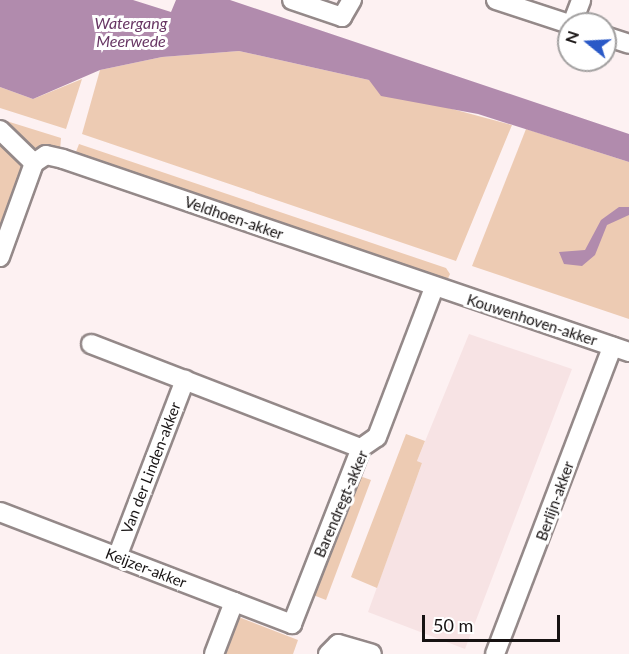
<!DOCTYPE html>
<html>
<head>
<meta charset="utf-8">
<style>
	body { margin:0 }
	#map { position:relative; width:629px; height:654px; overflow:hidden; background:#fdf1f2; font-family:Lato,sans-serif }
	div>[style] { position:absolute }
	.built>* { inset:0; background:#f7e3e4 }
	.green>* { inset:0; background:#edcbb3 }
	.water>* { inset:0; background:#b18bad }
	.roads { filter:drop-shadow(2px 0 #948989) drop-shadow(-2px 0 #948989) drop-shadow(0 2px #948989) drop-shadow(0 -2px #948989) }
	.street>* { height:18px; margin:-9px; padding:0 9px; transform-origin:9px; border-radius:9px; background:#fff }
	span { translate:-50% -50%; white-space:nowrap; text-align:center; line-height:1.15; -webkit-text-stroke:6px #fff; paint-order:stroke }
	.street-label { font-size:15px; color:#161212 }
	.water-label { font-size:16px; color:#683664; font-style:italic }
	.north { position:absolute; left:557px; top:12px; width:60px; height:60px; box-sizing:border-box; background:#fff; border:2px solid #a2a0a0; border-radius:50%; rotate:288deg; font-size:16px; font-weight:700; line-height:24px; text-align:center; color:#161212 }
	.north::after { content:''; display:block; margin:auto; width:21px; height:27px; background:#2a59c7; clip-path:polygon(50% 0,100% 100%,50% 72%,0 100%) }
	.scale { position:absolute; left:422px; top:615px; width:138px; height:27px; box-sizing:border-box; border:3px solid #161212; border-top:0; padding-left:8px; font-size:18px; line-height:21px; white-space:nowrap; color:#161212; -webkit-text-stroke:4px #fff; paint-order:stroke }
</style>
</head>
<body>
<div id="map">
	<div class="built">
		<i style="clip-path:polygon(469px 334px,572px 369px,465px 649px,368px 612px,422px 463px,417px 461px)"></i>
	</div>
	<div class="green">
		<i style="clip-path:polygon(239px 51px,369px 80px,430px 103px,512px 125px,456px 261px,82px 134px,100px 70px,162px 57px)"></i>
		<i style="clip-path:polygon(82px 79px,66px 129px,0 108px,0 87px,33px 99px)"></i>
		<i style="clip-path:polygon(0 119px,61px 138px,60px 151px,34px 148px)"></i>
		<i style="clip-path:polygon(526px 129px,629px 162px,629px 319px,472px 266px)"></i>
		<i style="clip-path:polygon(0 142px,9px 145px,23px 168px,0 232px)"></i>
		<i style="clip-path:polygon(79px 144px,446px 268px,450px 274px,445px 285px,74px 157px)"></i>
		<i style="clip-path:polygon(406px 434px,425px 441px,417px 461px,422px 463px,377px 588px,351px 577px)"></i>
		<i style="clip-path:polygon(354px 474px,371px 480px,326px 600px,308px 593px)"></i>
		<i style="clip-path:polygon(236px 616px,298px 640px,293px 654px,220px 654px)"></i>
	</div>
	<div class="water">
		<i style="clip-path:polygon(0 0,133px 0,171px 12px,176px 0,230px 0,629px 134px,629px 162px,478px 114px,381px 96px,369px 80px,239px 51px,162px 57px,100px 70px,33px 99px,0 87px)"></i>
		<i style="clip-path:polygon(619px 207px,629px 207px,629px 215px,607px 225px,595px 255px,582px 266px,564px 264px,559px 252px,585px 250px,601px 220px)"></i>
	</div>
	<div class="roads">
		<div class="street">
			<i style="left:292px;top:0;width:53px;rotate:18.8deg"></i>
			<i style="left:342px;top:17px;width:20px;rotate:-60deg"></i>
			<i style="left:496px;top:0;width:77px;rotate:18.2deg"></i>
			<i style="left:572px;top:24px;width:26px;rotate:-69deg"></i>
			<i style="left:605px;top:36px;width:25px;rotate:18deg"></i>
			<i style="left:0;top:130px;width:47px;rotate:44.1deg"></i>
			<i style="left:34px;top:163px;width:14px;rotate:-34deg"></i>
			<i style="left:46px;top:155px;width:17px;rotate:13deg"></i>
			<i style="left:63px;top:159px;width:598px;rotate:18.83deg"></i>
			<i style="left:0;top:257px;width:100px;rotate:-70.1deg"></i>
			<i style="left:91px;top:344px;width:289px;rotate:21.1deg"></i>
			<i style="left:0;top:512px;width:313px;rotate:21deg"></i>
			<i style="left:292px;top:624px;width:189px;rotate:-68.6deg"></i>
			<i style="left:361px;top:448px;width:19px;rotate:-35deg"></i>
			<i style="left:377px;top:437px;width:160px;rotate:-69.1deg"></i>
			<i style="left:117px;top:557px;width:190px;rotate:-69deg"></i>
			<i style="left:214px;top:654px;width:56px;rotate:-69deg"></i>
			<i style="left:328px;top:654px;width:14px;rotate:-45deg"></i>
			<i style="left:338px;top:644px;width:35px;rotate:16deg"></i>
			<i style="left:495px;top:654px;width:329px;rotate:-69.1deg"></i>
		</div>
	</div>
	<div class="street-label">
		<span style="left:234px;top:218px;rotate:19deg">Veldhoen-akker</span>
		<span style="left:532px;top:320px;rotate:18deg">Kouwenhoven-akker</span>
		<span style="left:151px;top:468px;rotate:-69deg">Van der Linden-akker</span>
		<span style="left:555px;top:501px;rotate:-70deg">Berlijn-akker</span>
		<span style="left:341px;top:504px;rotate:-67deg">Barendregt-akker</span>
		<span style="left:146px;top:568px;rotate:21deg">Keijzer-akker</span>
	</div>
	<div class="water-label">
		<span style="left:131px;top:32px">Watergang<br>Meerwede</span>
	</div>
	<div class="north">N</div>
	<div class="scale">50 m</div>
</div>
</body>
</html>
